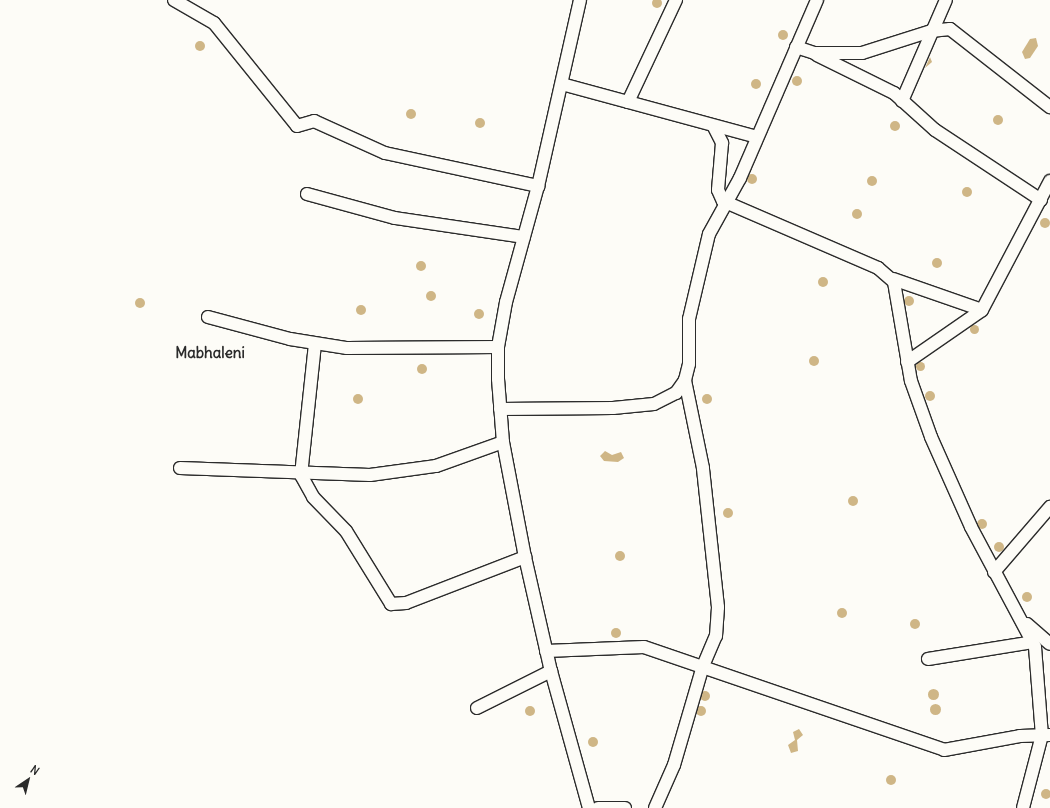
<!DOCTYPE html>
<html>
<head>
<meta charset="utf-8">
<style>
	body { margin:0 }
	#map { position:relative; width:1050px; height:808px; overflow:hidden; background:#fdfcf7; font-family:Delius,sans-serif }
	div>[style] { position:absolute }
	.building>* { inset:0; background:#cfb686 }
	.round { border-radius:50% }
	.roads { filter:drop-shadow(1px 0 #2b2b2b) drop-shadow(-1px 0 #2b2b2b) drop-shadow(0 1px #2b2b2b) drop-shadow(0 -1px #2b2b2b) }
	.minor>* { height:12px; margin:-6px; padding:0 6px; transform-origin:6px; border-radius:6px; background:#fdfcf7 }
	span { translate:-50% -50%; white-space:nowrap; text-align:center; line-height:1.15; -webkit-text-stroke:3px #fdfcf7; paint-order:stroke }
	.district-label { font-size:15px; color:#2b2b2b; font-weight:700 }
	.north { position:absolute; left:8px; top:760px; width:40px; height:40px; -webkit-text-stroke:3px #fdfcf7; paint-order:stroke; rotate:35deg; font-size:11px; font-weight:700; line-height:16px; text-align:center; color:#2b2b2b }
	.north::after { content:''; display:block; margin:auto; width:14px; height:18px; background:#2b2b2b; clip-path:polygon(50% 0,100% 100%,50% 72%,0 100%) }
</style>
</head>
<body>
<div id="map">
	<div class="building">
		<i class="round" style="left:652px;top:-2px;width:10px;height:10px"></i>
		<i class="round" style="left:778px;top:30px;width:10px;height:10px"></i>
		<i style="clip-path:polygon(1036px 38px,1038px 46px,1030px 58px,1025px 59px,1022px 52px,1030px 39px)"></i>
		<i class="round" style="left:195px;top:41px;width:10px;height:10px"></i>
		<i style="clip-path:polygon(930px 57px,932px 62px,925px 68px)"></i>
		<i class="round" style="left:792px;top:76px;width:10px;height:10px"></i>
		<i class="round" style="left:751px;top:79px;width:10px;height:10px"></i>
		<i class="round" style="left:406px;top:109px;width:10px;height:10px"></i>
		<i class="round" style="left:993px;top:115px;width:10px;height:10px"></i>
		<i class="round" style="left:475px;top:118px;width:10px;height:10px"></i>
		<i class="round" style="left:890px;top:121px;width:10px;height:10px"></i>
		<i class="round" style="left:747px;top:174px;width:10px;height:10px"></i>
		<i class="round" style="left:867px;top:176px;width:10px;height:10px"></i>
		<i class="round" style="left:962px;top:187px;width:10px;height:10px"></i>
		<i class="round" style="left:852px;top:209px;width:10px;height:10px"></i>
		<i class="round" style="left:1040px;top:218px;width:10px;height:10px"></i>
		<i class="round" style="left:932px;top:258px;width:10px;height:10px"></i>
		<i class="round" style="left:416px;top:261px;width:10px;height:10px"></i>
		<i class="round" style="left:818px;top:277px;width:10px;height:10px"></i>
		<i class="round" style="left:426px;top:291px;width:10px;height:10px"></i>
		<i class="round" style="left:904px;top:296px;width:10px;height:10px"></i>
		<i class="round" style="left:135px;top:298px;width:10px;height:10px"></i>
		<i class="round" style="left:356px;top:305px;width:10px;height:10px"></i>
		<i class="round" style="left:474px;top:309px;width:10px;height:10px"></i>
		<i class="round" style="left:969.5px;top:324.5px;width:9px;height:9px"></i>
		<i class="round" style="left:809px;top:356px;width:10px;height:10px"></i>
		<i class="round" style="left:915.5px;top:361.5px;width:9px;height:9px"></i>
		<i class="round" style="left:417px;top:364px;width:10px;height:10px"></i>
		<i class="round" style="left:925px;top:391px;width:10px;height:10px"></i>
		<i class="round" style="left:702px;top:394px;width:10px;height:10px"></i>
		<i class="round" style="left:353px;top:394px;width:10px;height:10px"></i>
		<i style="clip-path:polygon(605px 451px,612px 455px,621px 452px,624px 458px,618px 462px,604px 461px,600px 456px)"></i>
		<i class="round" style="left:848px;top:496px;width:10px;height:10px"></i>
		<i class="round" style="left:723px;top:508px;width:10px;height:10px"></i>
		<i class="round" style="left:977px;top:519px;width:10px;height:10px"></i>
		<i class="round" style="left:994px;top:542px;width:10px;height:10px"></i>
		<i class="round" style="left:615px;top:551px;width:10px;height:10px"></i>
		<i class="round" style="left:1022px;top:592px;width:10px;height:10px"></i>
		<i class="round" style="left:837px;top:608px;width:10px;height:10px"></i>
		<i class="round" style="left:910px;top:619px;width:10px;height:10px"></i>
		<i class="round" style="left:611px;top:628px;width:10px;height:10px"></i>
		<i class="round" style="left:927.5px;top:688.5px;width:11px;height:11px"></i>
		<i class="round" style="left:700px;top:691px;width:10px;height:10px"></i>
		<i class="round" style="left:929.5px;top:703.5px;width:11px;height:11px"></i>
		<i class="round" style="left:525px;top:706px;width:10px;height:10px"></i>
		<i class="round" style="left:696px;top:706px;width:10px;height:10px"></i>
		<i style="clip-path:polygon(799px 729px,803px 735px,797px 740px,798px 751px,791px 753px,788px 745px,795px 740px,793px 732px)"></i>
		<i class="round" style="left:588px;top:737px;width:10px;height:10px"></i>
		<i class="round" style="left:886px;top:775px;width:10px;height:10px"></i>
		<i class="round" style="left:1041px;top:789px;width:10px;height:10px"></i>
	</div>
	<div class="roads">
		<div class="minor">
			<i style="left:174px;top:0;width:46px;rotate:29.9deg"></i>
			<i style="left:214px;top:23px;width:132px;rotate:51.1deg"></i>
			<i style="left:297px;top:126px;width:18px;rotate:-16deg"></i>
			<i style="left:314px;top:121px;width:78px;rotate:24.3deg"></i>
			<i style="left:385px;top:153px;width:157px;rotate:12.2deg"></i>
			<i style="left:580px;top:0;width:191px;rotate:102.7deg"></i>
			<i style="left:538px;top:186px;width:120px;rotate:105.4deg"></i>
			<i style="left:506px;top:302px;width:46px;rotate:100.1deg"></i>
			<i style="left:498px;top:347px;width:32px;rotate:90deg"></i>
			<i style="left:498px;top:379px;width:63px;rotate:85.5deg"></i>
			<i style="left:503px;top:442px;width:117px;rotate:79.2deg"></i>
			<i style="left:525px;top:557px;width:117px;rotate:77.2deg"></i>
			<i style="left:551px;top:671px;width:142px;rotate:74.5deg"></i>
			<i style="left:796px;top:47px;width:19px;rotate:18deg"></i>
			<i style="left:814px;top:53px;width:48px"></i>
			<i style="left:862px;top:53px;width:72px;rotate:-17.7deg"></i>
			<i style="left:931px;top:31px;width:19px;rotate:-6deg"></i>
			<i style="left:950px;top:29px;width:127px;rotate:38deg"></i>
			<i style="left:817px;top:55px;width:86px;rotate:26.3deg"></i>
			<i style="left:894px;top:93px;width:55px;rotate:42.1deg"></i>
			<i style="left:935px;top:130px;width:127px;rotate:33.4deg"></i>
			<i style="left:562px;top:84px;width:202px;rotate:15.2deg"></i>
			<i style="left:902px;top:101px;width:110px;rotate:-66.5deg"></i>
			<i style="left:628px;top:102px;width:113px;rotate:-64.8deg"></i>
			<i style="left:714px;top:127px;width:18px;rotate:63deg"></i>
			<i style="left:722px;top:143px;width:47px;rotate:94.9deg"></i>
			<i style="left:718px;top:190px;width:12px;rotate:66deg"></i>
			<i style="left:723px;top:201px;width:169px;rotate:23.4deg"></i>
			<i style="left:878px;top:268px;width:21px;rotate:41deg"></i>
			<i style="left:894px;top:282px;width:100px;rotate:80.3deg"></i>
			<i style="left:911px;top:381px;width:59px;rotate:70.3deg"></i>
			<i style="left:931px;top:437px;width:98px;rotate:66deg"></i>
			<i style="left:971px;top:527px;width:136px;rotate:61.9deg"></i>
			<i style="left:1035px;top:647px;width:88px;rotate:85.5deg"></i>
			<i style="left:1042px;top:735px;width:75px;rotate:104.6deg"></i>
			<i style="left:307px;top:194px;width:91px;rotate:15.3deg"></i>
			<i style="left:395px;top:218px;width:130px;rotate:8.4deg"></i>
			<i style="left:893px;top:279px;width:94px;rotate:19.2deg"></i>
			<i style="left:208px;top:317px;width:85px;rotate:15deg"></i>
			<i style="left:290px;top:339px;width:58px;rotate:9deg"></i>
			<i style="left:347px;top:348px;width:151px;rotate:-0.4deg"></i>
			<i style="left:315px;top:344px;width:132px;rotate:96.1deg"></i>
			<i style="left:301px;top:475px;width:25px;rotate:61deg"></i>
			<i style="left:313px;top:497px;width:47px;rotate:45.9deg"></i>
			<i style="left:346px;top:531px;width:86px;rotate:58.3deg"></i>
			<i style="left:391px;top:604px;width:15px;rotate:-4deg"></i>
			<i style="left:406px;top:603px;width:128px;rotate:-21.1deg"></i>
			<i style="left:907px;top:362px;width:91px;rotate:-34.7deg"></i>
			<i style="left:982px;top:310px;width:146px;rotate:-62.2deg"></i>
			<i style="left:500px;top:409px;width:113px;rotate:-0.5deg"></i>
			<i style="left:613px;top:408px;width:41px;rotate:-5.6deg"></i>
			<i style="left:654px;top:404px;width:25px;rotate:-27deg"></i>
			<i style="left:676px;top:393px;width:16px;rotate:-55deg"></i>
			<i style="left:685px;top:380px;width:16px;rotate:-76deg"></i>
			<i style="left:689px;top:364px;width:45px;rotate:-90deg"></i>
			<i style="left:689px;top:319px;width:87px;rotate:-76.8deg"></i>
			<i style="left:709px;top:234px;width:64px;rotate:-61deg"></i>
			<i style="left:740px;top:178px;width:194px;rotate:-66.6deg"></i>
			<i style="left:180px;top:468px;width:190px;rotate:2.1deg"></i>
			<i style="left:370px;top:475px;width:67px;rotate:-7.8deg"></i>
			<i style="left:436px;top:466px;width:71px;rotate:-19.7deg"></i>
			<i style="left:994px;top:572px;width:86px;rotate:-49.3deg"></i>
			<i style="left:1027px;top:624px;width:30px;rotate:41deg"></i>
			<i style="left:546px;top:651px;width:98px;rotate:-2.3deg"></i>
			<i style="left:644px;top:647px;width:317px;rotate:18.9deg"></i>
			<i style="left:944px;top:750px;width:77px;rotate:-10.4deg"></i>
			<i style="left:1020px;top:736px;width:30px;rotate:-2deg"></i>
			<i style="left:928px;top:659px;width:106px;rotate:-9.2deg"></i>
			<i style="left:477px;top:708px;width:83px;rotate:-26.6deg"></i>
			<i style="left:598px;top:808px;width:27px"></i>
			<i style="left:655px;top:808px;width:47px;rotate:-66.2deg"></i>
			<i style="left:674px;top:765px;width:103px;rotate:-73.7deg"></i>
			<i style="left:703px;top:666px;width:33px;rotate:-67deg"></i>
			<i style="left:716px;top:636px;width:29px;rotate:-86deg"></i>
			<i style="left:718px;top:607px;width:140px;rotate:-96.2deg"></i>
			<i style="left:703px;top:468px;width:90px;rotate:-101.6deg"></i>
		</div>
	</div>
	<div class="district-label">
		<span style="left:210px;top:353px">Mabhaleni</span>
	</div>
	<div class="north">N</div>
</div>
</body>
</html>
